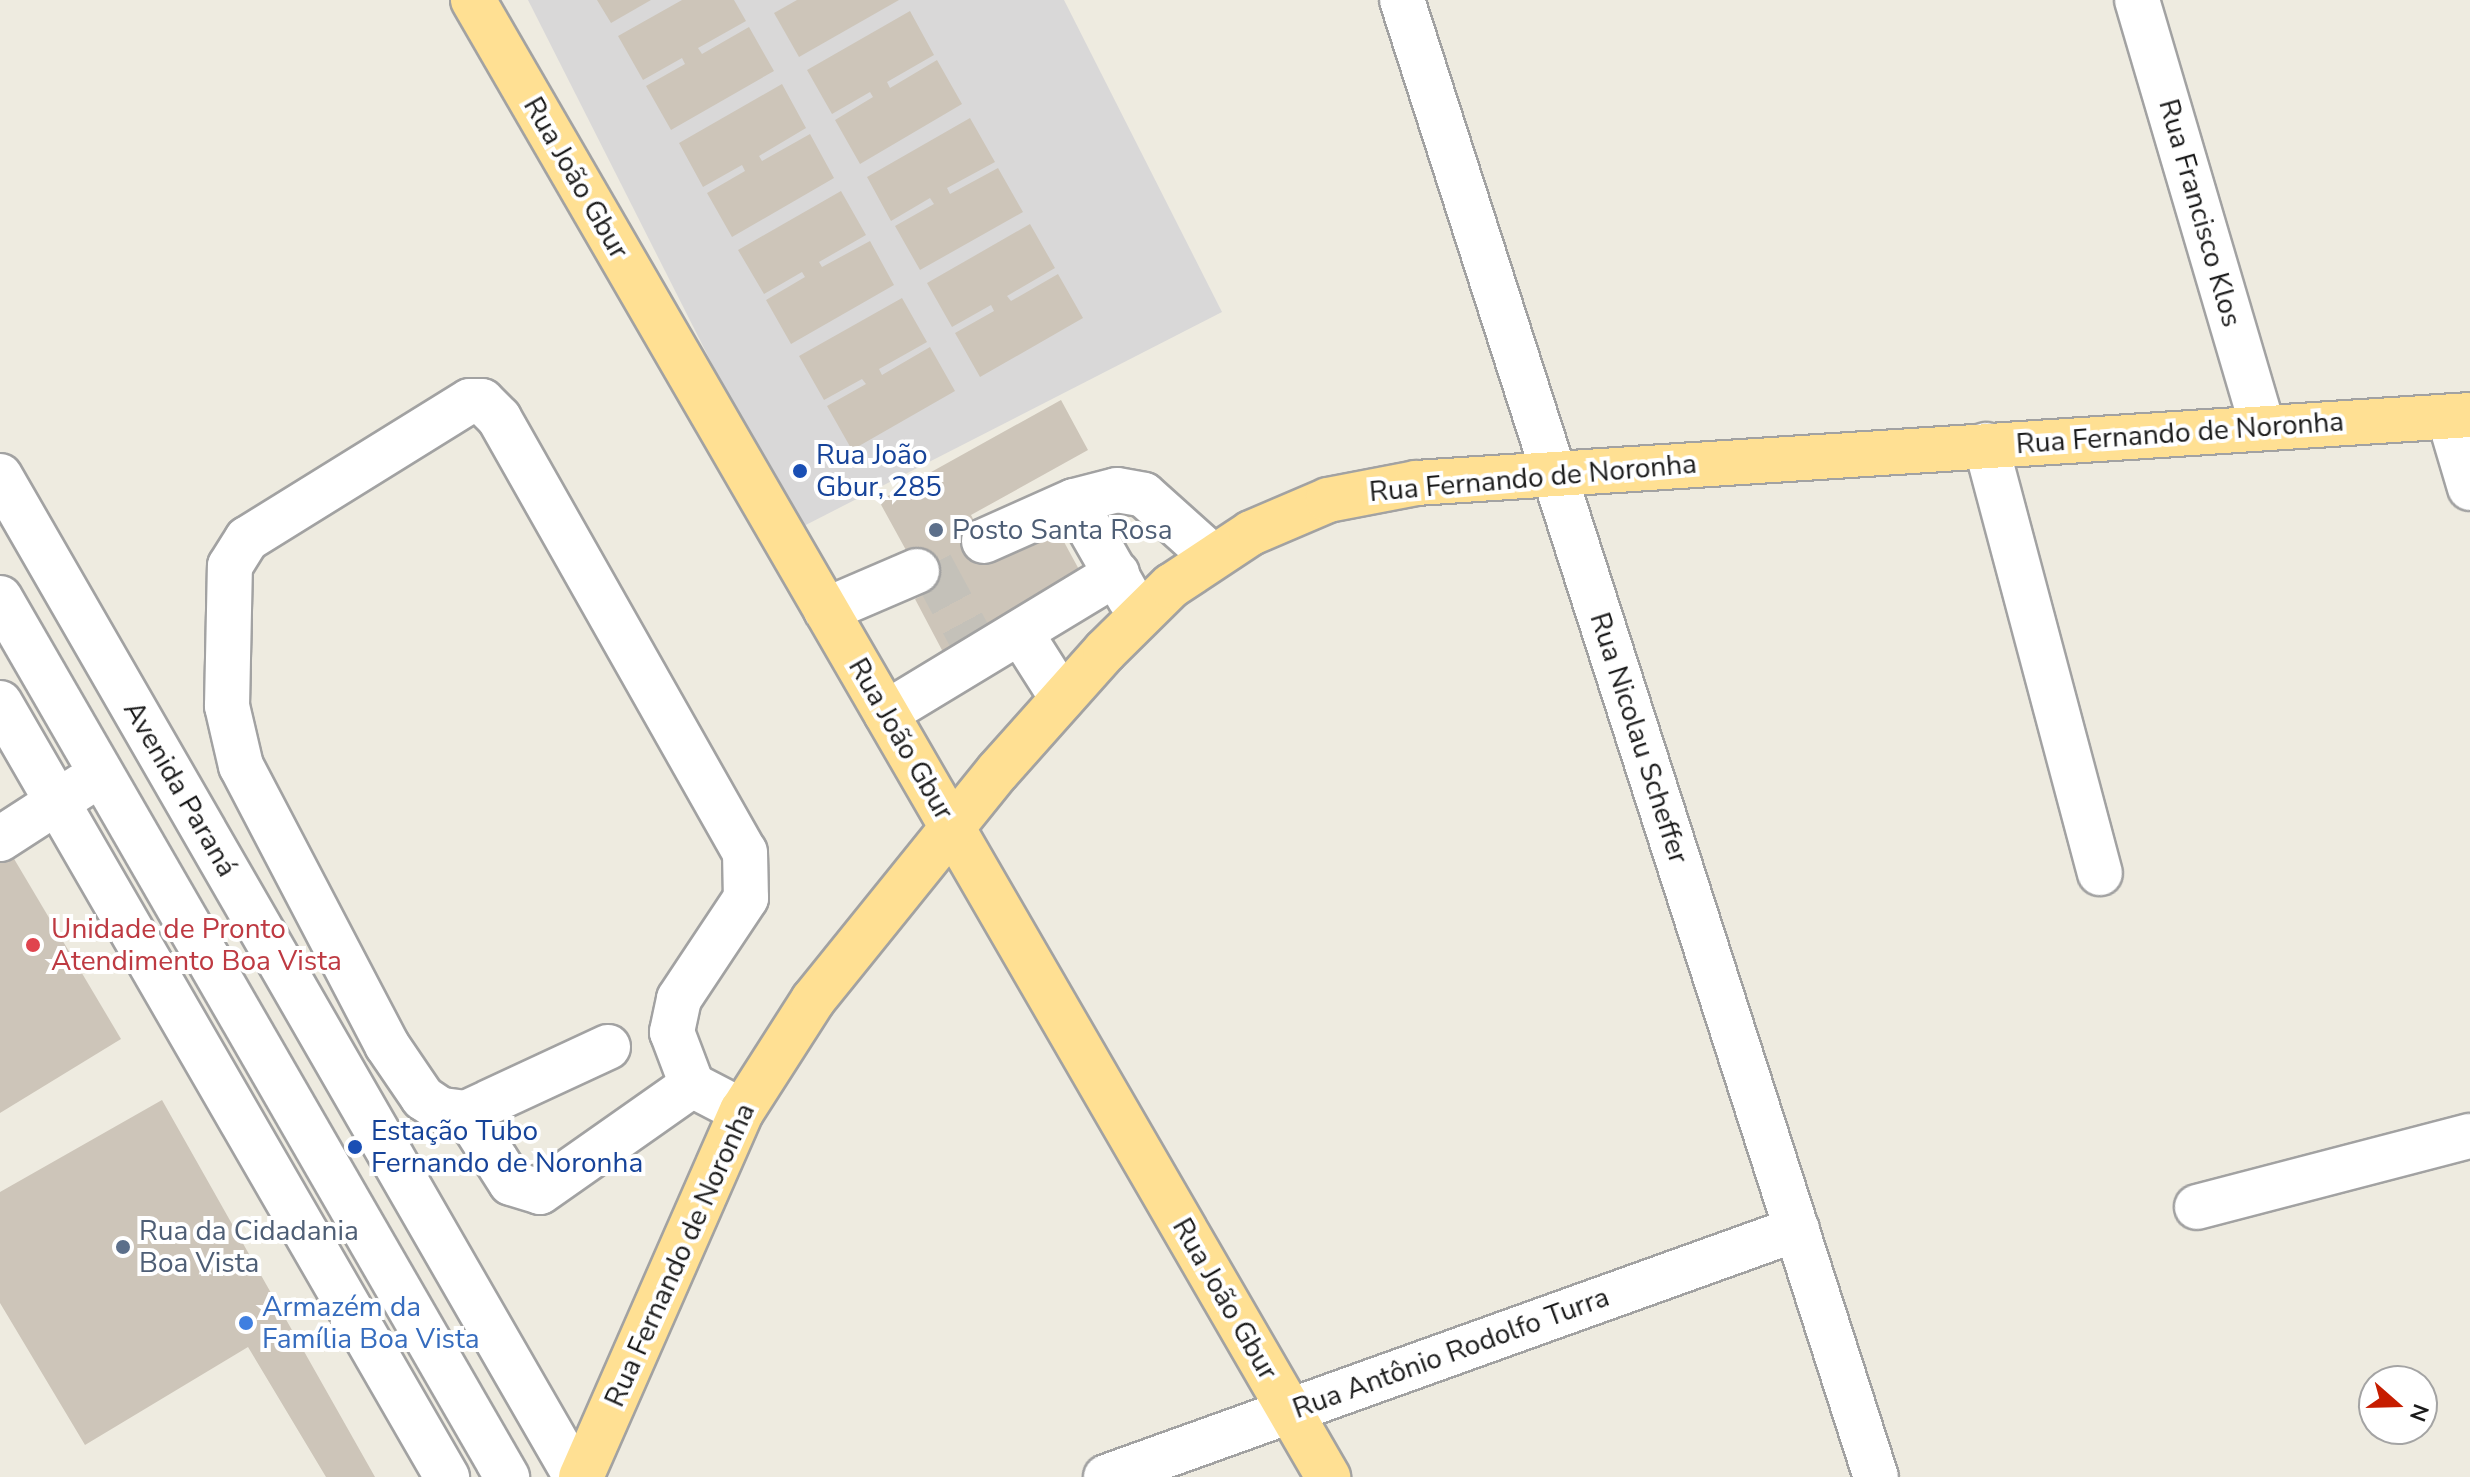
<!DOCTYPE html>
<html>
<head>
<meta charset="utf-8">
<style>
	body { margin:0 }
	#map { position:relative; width:2470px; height:1477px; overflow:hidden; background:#eeebe0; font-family:"Nunito Sans",sans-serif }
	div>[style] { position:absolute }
	.residential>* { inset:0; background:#d9d8d8 }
	.building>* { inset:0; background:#cdc5b9 }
	.minor-tunnel>* { height:44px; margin-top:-22px; transform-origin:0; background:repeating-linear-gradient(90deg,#c4c1b9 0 44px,transparent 0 66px) }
	.roads { filter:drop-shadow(2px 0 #a2a2a2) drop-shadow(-2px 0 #a2a2a2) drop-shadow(0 2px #a2a2a2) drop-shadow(0 -2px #a2a2a2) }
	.minor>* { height:44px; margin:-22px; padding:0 22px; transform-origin:22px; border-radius:22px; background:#fff }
	.major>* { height:44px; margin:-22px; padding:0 22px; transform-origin:22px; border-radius:22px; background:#ffe093 }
	.dots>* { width:22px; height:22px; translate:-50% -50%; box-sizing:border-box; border:4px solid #fff; border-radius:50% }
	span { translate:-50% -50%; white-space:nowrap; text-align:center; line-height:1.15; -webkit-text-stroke:8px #fff; paint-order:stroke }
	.street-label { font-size:28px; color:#1b1b1b }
	.transit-label { font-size:28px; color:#164399 }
	.left { translate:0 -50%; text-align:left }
	.service-label { font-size:28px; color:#4e5e75 }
	.health-label { font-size:28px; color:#be3a42 }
	.shop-label { font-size:28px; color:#366cbe }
	.north { position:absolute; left:2358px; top:1365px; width:80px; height:80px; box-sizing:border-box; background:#fff; border:2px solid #a4a4a4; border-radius:50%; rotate:110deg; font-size:22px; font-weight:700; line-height:32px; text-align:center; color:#1b1b1b }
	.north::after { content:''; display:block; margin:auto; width:28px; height:36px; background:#c61d00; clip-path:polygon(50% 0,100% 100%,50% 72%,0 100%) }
</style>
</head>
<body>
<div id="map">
	<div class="residential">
		<i style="clip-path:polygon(528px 0,1064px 0,1222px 312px,796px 530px)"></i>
	</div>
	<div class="building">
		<i style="clip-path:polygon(597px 0,651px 0,611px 23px)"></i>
		<i style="clip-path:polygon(682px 0,734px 0,746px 21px,698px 48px,702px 54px,749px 27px,774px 71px,671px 130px,646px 86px,685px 64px,682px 58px,643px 80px,618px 36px)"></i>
		<i style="clip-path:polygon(797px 0,899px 0,799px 57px,774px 13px)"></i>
		<i style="clip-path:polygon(910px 11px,934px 55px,887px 82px,890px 88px,937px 60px,962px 104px,860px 164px,835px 120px,873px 97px,870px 92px,832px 114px,807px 70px)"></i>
		<i style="clip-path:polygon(782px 84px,806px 128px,759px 156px,762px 161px,810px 134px,834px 178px,732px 237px,707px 193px,745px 171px,742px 165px,703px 187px,679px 143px)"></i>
		<i style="clip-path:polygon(970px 118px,995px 162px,947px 188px,950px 194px,998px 168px,1023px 212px,920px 270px,895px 226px,934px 204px,930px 198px,891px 221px,867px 177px)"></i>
		<i style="clip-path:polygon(841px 191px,866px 235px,819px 262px,822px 267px,870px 241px,894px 285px,791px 344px,766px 300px,805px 277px,802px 272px,764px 294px,738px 250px)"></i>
		<i style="clip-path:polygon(1030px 224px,1055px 268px,1007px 296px,1011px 301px,1058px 274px,1083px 318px,980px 377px,955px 333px,994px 311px,991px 305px,952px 327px,927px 283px)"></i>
		<i style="clip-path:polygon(902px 298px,927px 342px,879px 369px,882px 375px,930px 347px,955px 391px,852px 450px,827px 406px,866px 384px,862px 379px,824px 400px,799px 356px)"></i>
		<i style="clip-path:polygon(1061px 400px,1088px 450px,971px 515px,990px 552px,1051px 518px,1082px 575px,943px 652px,915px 599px,929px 592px,879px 501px)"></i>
		<i style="clip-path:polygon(7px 847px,121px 1039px,0 1113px,0 851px)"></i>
		<i style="clip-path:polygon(162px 1100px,375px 1477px,326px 1477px,248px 1347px,85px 1445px,0 1303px,0 1192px)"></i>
	</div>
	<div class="minor-tunnel">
		<i style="left:931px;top:565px;width:82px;rotate:61.6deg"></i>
	</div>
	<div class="roads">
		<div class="minor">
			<i style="left:1402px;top:0;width:1551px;rotate:72.21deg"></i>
			<i style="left:2137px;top:0;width:445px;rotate:73.6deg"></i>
			<i style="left:2449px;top:417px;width:74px;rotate:73.5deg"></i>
			<i style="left:1986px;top:445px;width:443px;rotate:75.1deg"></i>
			<i style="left:0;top:476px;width:1155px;rotate:60.08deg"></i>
			<i style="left:1074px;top:501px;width:113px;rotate:60.3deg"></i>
			<i style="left:984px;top:541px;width:98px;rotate:-24deg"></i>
			<i style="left:1074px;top:501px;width:44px;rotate:-14.3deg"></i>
			<i style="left:1117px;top:490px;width:27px;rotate:10deg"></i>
			<i style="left:1144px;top:495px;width:91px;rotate:41.9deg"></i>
			<i style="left:0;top:598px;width:1015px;rotate:60.02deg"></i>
			<i style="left:826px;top:610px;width:99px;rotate:-23.2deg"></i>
			<i style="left:1022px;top:635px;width:75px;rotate:57.6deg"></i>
			<i style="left:0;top:703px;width:894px;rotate:59.99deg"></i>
			<i style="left:886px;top:713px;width:270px;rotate:-31.2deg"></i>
			<i style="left:0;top:839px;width:98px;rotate:-32.9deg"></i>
			<i style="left:608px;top:1047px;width:157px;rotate:155.1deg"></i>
			<i style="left:466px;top:1113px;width:25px;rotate:-173deg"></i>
			<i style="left:441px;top:1110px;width:22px;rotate:-146deg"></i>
			<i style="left:423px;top:1098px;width:64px;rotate:-124.2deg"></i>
			<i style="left:387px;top:1045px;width:315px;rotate:-117.6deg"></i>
			<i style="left:241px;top:766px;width:62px;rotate:-103.1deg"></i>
			<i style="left:227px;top:706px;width:140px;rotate:-88.8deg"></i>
			<i style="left:230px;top:566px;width:32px;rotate:-58deg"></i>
			<i style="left:247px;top:539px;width:262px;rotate:-31.8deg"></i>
			<i style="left:470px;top:401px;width:12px"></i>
			<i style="left:482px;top:401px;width:24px;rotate:45deg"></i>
			<i style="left:499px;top:418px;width:499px;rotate:60.5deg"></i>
			<i style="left:745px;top:852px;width:46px;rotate:88.8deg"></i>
			<i style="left:746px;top:898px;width:121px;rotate:123.6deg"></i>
			<i style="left:679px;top:999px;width:34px;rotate:102deg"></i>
			<i style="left:672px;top:1032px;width:57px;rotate:69.3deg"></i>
			<i style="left:692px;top:1085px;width:56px;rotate:27.5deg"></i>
			<i style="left:466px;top:1113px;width:83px;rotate:57.3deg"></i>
			<i style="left:511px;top:1183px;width:30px;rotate:17deg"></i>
			<i style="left:540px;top:1192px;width:186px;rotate:-35.1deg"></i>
			<i style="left:2197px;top:1207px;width:282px;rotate:-14.6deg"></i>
			<i style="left:1106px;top:1477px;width:734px;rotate:-19.74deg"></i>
		</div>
		<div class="major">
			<i style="left:473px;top:0;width:1707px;rotate:59.93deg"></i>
			<i style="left:581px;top:1477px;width:400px;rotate:-66.3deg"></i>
			<i style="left:742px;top:1111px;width:132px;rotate:-57.4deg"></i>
			<i style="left:813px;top:1000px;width:294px;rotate:-51.1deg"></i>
			<i style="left:998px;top:771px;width:161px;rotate:-48.3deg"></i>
			<i style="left:1105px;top:651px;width:93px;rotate:-44.6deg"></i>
			<i style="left:1171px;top:586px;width:96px;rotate:-33.5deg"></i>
			<i style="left:1251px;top:533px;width:84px;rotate:-23.2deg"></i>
			<i style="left:1328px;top:500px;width:90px;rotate:-10.9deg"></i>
			<i style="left:1416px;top:483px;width:1056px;rotate:-3.69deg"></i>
		</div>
	</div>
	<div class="dots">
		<i style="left:800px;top:471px;background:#1a4fb4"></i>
		<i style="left:936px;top:530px;background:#5c6f8a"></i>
		<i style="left:33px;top:945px;background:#e0444e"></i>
		<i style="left:355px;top:1147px;background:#1a4fb4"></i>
		<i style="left:123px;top:1247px;background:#5c6f8a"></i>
		<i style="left:246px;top:1323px;background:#3f7fe0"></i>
	</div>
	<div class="street-label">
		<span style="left:576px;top:178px;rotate:60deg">Rua João Gbur</span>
		<span style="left:2200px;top:213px;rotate:74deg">Rua Francisco Klos</span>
		<span style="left:2180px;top:433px;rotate:-4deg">Rua Fernando de Noronha</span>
		<span style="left:1533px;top:478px;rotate:-5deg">Rua Fernando de Noronha</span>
		<span style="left:1639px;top:738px;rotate:72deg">Rua Nicolau Scheffer</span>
		<span style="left:901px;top:739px;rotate:60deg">Rua João Gbur</span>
		<span style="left:180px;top:789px;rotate:60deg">Avenida Paraná</span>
		<span style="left:680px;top:1255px;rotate:-66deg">Rua Fernando de Noronha</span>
		<span style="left:1225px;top:1299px;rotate:60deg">Rua João Gbur</span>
		<span style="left:1451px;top:1353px;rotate:-20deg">Rua Antônio Rodolfo Turra</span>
	</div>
	<div class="transit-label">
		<span class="left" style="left:816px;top:471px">Rua João<br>Gbur, 285</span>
		<span class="left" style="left:371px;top:1147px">Estação Tubo<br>Fernando de Noronha</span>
	</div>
	<div class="service-label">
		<span class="left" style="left:952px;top:530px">Posto Santa Rosa</span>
		<span class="left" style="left:139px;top:1247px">Rua da Cidadania<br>Boa Vista</span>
	</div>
	<div class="health-label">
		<span class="left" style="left:51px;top:945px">Unidade de Pronto<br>Atendimento Boa Vista</span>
	</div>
	<div class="shop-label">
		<span class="left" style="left:262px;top:1323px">Armazém da<br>Família Boa Vista</span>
	</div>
	<div class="north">N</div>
</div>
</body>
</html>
